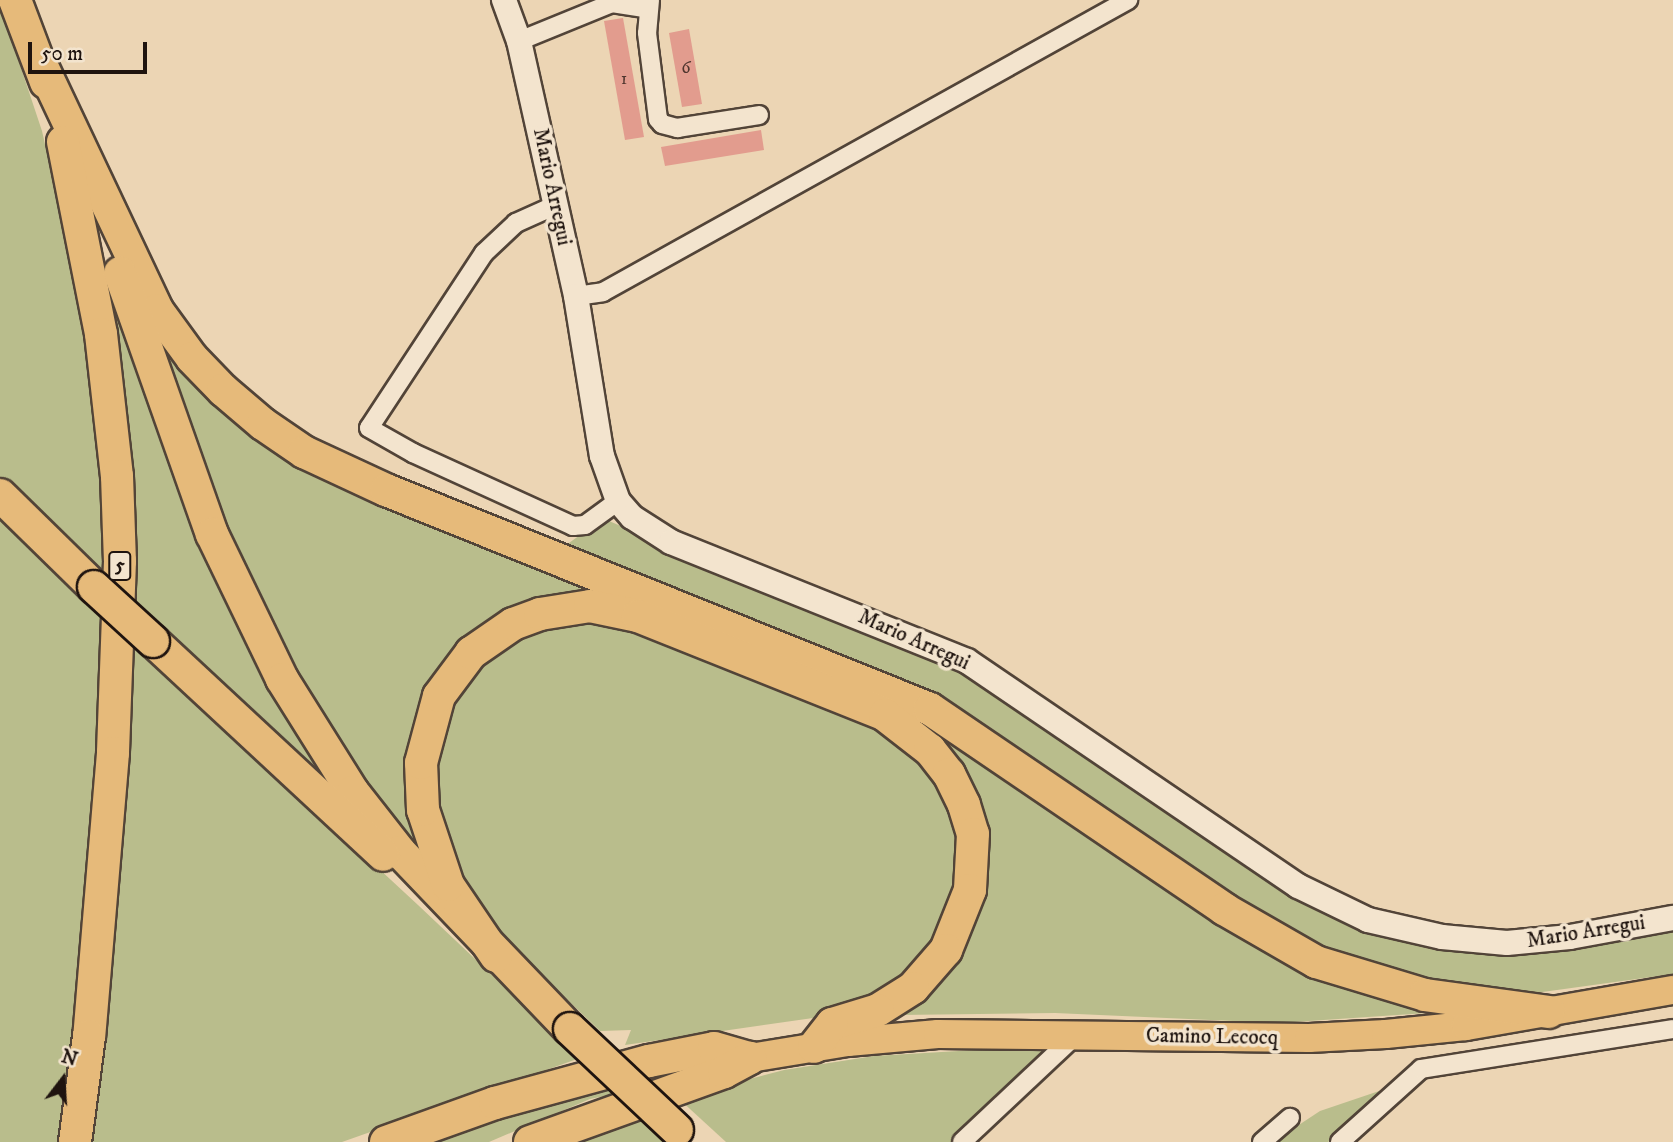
<!DOCTYPE html>
<html>
<head>
<meta charset="utf-8">
<style>
	body { margin:0 }
	#map { position:relative; width:1673px; height:1142px; overflow:hidden; background:#ecd5b4; font-family:"IM FELL DW Pica",serif }
	div>[style] { position:absolute }
	.green>* { inset:0; background:#b9bd8c }
	.building>* { inset:0; background:#e29c8e }
	.roads { filter:drop-shadow(2px 0 #524438) drop-shadow(-2px 0 #524438) drop-shadow(0 2px #524438) drop-shadow(0 -2px #524438) }
	.street>* { height:18px; margin:-9px; padding:0 9px; transform-origin:9px; border-radius:9px; background:#f3e4ce }
	.secondary>* { height:24px; margin:-12px; padding:0 12px; transform-origin:12px; border-radius:12px; background:#f3e4ce }
	.primary>* { height:28px; margin:-14px; padding:0 14px; transform-origin:14px; border-radius:14px; background:#e6ba7a }
	.highway>* { height:32px; margin:-16px; padding:0 16px; transform-origin:16px; border-radius:16px; background:#e6ba7a }
	.bridges { filter:drop-shadow(2px 0 #1f140f) drop-shadow(-2px 0 #1f140f) drop-shadow(0 2px #1f140f) drop-shadow(0 -2px #1f140f) }
	.highway-bridge>* { height:32px; margin:-16px; padding:0 16px; transform-origin:16px; border-radius:16px; background:#e6ba7a }
	span { translate:-50% -50%; white-space:nowrap; text-align:center; line-height:1.15; -webkit-text-stroke:7px #f3e4ce; paint-order:stroke }
	.number-label { font-size:18px; color:#50362f }
	.number-label span { -webkit-text-stroke-width:0 }
	.shield-label span { padding:2px 5px; background:#f3e4ce; border:2px solid; border-radius:5px; -webkit-text-stroke-width:0 }
	.shield-label { font-size:19px; color:#1f140f; font-weight:700 }
	.street-label { font-size:21px; color:#1f140f }
	.north { position:absolute; left:28px; top:1044px; width:70px; height:70px; -webkit-text-stroke:5px #f3e4ce; paint-order:stroke; rotate:17deg; font-size:19px; font-weight:700; line-height:28px; text-align:center; color:#1f140f }
	.north::after { content:''; display:block; margin:auto; width:24px; height:32px; background:#1f140f; clip-path:polygon(50% 0,100% 100%,50% 72%,0 100%) }
	.scale { position:absolute; left:28px; top:42px; width:119px; height:32px; box-sizing:border-box; border:4px solid #1f140f; border-top:0; padding-left:9px; font-size:21px; line-height:24px; white-space:nowrap; color:#1f140f; -webkit-text-stroke:5px #f3e4ce; paint-order:stroke }
</style>
</head>
<body>
<div id="map">
	<div class="green">
		<i style="clip-path:polygon(0 5px,42px 131px,81px 302px,102px 448px,107px 565px,91px 574px,0 486px)"></i>
		<i style="clip-path:polygon(103px 256px,195px 509px,413px 870px,135px 608px,133px 513px)"></i>
		<i style="clip-path:polygon(146px 302px,234px 408px,914px 712px,1089px 829px,1442px 1012px,1279px 1023px,1055px 1013px,899px 1015px,971px 921px,948px 756px,588px 600px,443px 672px,424px 863px,377px 806px,251px 600px)"></i>
		<i style="clip-path:polygon(0 513px,109px 618px,63px 1142px,0 1142px)"></i>
		<i style="clip-path:polygon(609px 521px,956px 668px,1274px 881px,1438px 943px,1673px 925px,1673px 974px,1528px 994px,1469px 994px,1300px 946px,986px 735px,562px 548px,594px 525px)"></i>
		<i style="clip-path:polygon(599px 617px,899px 736px,945px 792px,958px 833px,960px 877px,925px 964px,855px 1012px,625px 1045px,631px 1030px,600px 1031px,528px 962px,472px 899px,442px 845px,432px 749px,462px 679px,531px 625px)"></i>
		<i style="clip-path:polygon(134px 642px,418px 905px,580px 1058px,342px 1142px,91px 1142px,112px 958px)"></i>
		<i style="clip-path:polygon(1041px 1046px,1045px 1062px,955px 1142px,726px 1142px,678px 1098px,784px 1070px,874px 1056px)"></i>
		<i style="clip-path:polygon(710px 1062px,620px 1093px,590px 1099px,489px 1142px,421px 1142px,513px 1110px)"></i>
		<i style="clip-path:polygon(1388px 1088px,1386px 1095px,1328px 1142px,1273px 1142px,1320px 1111px)"></i>
		<i style="clip-path:polygon(629px 1109px,675px 1142px,554px 1142px)"></i>
	</div>
	<div class="building">
		<i style="clip-path:polygon(623px 18px,644px 137px,625px 140px,604px 21px)"></i>
		<i style="clip-path:polygon(689px 29px,702px 104px,682px 107px,669px 33px)"></i>
		<i style="clip-path:polygon(761px 130px,764px 150px,665px 166px,661px 147px)"></i>
	</div>
	<div class="roads">
		<div class="street">
			<i style="left:650px;top:0;width:33px;rotate:95deg"></i>
			<i style="left:647px;top:33px;width:87px;rotate:82.7deg"></i>
			<i style="left:658px;top:119px;width:6px;rotate:51deg"></i>
			<i style="left:662px;top:124px;width:16px;rotate:15deg"></i>
			<i style="left:677px;top:128px;width:83px;rotate:-9deg"></i>
			<i style="left:519px;top:41px;width:100px;rotate:-22.2deg"></i>
			<i style="left:612px;top:3px;width:36px;rotate:9deg"></i>
			<i style="left:556px;top:205px;width:44px;rotate:155.8deg"></i>
			<i style="left:516px;top:223px;width:44px;rotate:136.8deg"></i>
			<i style="left:484px;top:253px;width:209px;rotate:123.3deg"></i>
			<i style="left:369px;top:428px;width:51px;rotate:29.6deg"></i>
			<i style="left:413px;top:453px;width:176px;rotate:24.5deg"></i>
			<i style="left:573px;top:526px;width:12px;rotate:-5deg"></i>
			<i style="left:585px;top:525px;width:41px;rotate:-36deg"></i>
			<i style="left:576px;top:296px;width:27px;rotate:-8deg"></i>
			<i style="left:603px;top:292px;width:601px;rotate:-29.08deg"></i>
			<i style="left:962px;top:1142px;width:158px;rotate:-43.2deg"></i>
			<i style="left:1262px;top:1142px;width:37px;rotate:-41deg"></i>
			<i style="left:1340px;top:1142px;width:109px;rotate:-42deg"></i>
			<i style="left:1421px;top:1069px;width:255px;rotate:-9deg"></i>
		</div>
		<div class="secondary">
			<i style="left:504px;top:0;width:44px;rotate:69.9deg"></i>
			<i style="left:519px;top:41px;width:261px;rotate:77.4deg"></i>
			<i style="left:576px;top:296px;width:162px;rotate:80.8deg"></i>
			<i style="left:602px;top:456px;width:48px;rotate:70.4deg"></i>
			<i style="left:618px;top:501px;width:21px;rotate:49deg"></i>
			<i style="left:632px;top:517px;width:46px;rotate:32.7deg"></i>
			<i style="left:671px;top:542px;width:319px;rotate:21.9deg"></i>
			<i style="left:967px;top:661px;width:400px;rotate:34.2deg"></i>
			<i style="left:1298px;top:886px;width:78px;rotate:25.9deg"></i>
			<i style="left:1368px;top:920px;width:76px;rotate:12.9deg"></i>
			<i style="left:1442px;top:937px;width:65px;rotate:5.3deg"></i>
			<i style="left:1507px;top:943px;width:63px;rotate:-5.4deg"></i>
			<i style="left:1570px;top:937px;width:105px;rotate:-10.5deg"></i>
		</div>
		<div class="primary">
			<i style="left:750px;top:1058px;width:99px;rotate:-9.3deg"></i>
			<i style="left:848px;top:1042px;width:90px;rotate:-5.1deg"></i>
			<i style="left:938px;top:1034px;width:371px;rotate:0.6deg"></i>
			<i style="left:1309px;top:1038px;width:77px;rotate:-3deg"></i>
			<i style="left:1386px;top:1034px;width:80px;rotate:-5.7deg"></i>
			<i style="left:1466px;top:1026px;width:210px;rotate:-9.9deg"></i>
		</div>
		<div class="highway">
			<i style="left:15px;top:0;width:88px;rotate:69.3deg"></i>
			<i style="left:40px;top:62px;width:274px;rotate:64.7deg"></i>
			<i style="left:157px;top:310px;width:59px;rotate:53.9deg"></i>
			<i style="left:192px;top:358px;width:45px;rotate:45.9deg"></i>
			<i style="left:223px;top:390px;width:52px;rotate:40.4deg"></i>
			<i style="left:263px;top:424px;width:50px;rotate:34.3deg"></i>
			<i style="left:304px;top:452px;width:90px;rotate:24.9deg"></i>
			<i style="left:386px;top:490px;width:586px;rotate:21.93deg"></i>
			<i style="left:930px;top:709px;width:356px;rotate:34.2deg"></i>
			<i style="left:1224px;top:909px;width:106px;rotate:29.9deg"></i>
			<i style="left:1316px;top:962px;width:114px;rotate:16.8deg"></i>
			<i style="left:1425px;top:995px;width:125px;rotate:7.8deg"></i>
			<i style="left:63px;top:142px;width:196px;rotate:78.8deg"></i>
			<i style="left:101px;top:334px;width:143px;rotate:83.6deg"></i>
			<i style="left:117px;top:476px;width:85px;rotate:88deg"></i>
			<i style="left:120px;top:561px;width:192px;rotate:92.1deg"></i>
			<i style="left:113px;top:753px;width:284px;rotate:94.8deg"></i>
			<i style="left:89px;top:1036px;width:107px;rotate:97.5deg"></i>
			<i style="left:120px;top:273px;width:277px;rotate:70.6deg"></i>
			<i style="left:212px;top:534px;width:161px;rotate:64.2deg"></i>
			<i style="left:282px;top:679px;width:133px;rotate:57.9deg"></i>
			<i style="left:353px;top:792px;width:76px;rotate:51.9deg"></i>
			<i style="left:400px;top:852px;width:245px;rotate:46.2deg"></i>
			<i style="left:0;top:495px;width:132px;rotate:44.4deg"></i>
			<i style="left:153px;top:641px;width:314px;rotate:42.9deg"></i>
			<i style="left:496px;top:956px;width:86px;rotate:-124.1deg"></i>
			<i style="left:448px;top:885px;width:79px;rotate:-108.4deg"></i>
			<i style="left:423px;top:810px;width:47px;rotate:-92.4deg"></i>
			<i style="left:421px;top:763px;width:69px;rotate:-75deg"></i>
			<i style="left:439px;top:696px;width:54px;rotate:-53.3deg"></i>
			<i style="left:471px;top:653px;width:51px;rotate:-34.6deg"></i>
			<i style="left:513px;top:624px;width:29px;rotate:-20deg"></i>
			<i style="left:540px;top:614px;width:51px;rotate:-9.1deg"></i>
			<i style="left:590px;top:606px;width:49px;rotate:11.8deg"></i>
			<i style="left:638px;top:616px;width:266px;rotate:21.8deg"></i>
			<i style="left:885px;top:715px;width:57px;rotate:37.9deg"></i>
			<i style="left:930px;top:750px;width:31px;rotate:52deg"></i>
			<i style="left:949px;top:774px;width:34px;rotate:64deg"></i>
			<i style="left:964px;top:805px;width:30px;rotate:73deg"></i>
			<i style="left:973px;top:834px;width:56px;rotate:93.1deg"></i>
			<i style="left:970px;top:890px;width:65px;rotate:111.8deg"></i>
			<i style="left:946px;top:950px;width:50px;rotate:131deg"></i>
			<i style="left:913px;top:988px;width:41px;rotate:147.8deg"></i>
			<i style="left:878px;top:1010px;width:48px;rotate:163.1deg"></i>
			<i style="left:832px;top:1024px;width:29px;rotate:128deg"></i>
			<i style="left:386px;top:1142px;width:116px;rotate:-19.7deg"></i>
			<i style="left:495px;top:1103px;width:160px;rotate:-15.3deg"></i>
			<i style="left:649px;top:1061px;width:66px;rotate:-11.3deg"></i>
			<i style="left:714px;top:1048px;width:37px;rotate:16deg"></i>
			<i style="left:530px;top:1142px;width:206px;rotate:-19.8deg"></i>
			<i style="left:724px;top:1072px;width:30px;rotate:-28deg"></i>
		</div>
	</div>
	<div class="bridges">
		<div class="highway-bridge">
			<i style="left:94px;top:587px;width:80px;rotate:42.5deg"></i>
			<i style="left:570px;top:1029px;width:147px;rotate:43.3deg"></i>
		</div>
	</div>
	<div class="number-label">
		<span style="left:686px;top:68px">6</span>
		<span style="left:624px;top:79px">1</span>
	</div>
	<div class="shield-label">
		<span style="left:120px;top:566px">5</span>
	</div>
	<div class="street-label">
		<span style="left:552px;top:187px;rotate:78deg">Mario Arregui</span>
		<span style="left:914px;top:640px;rotate:24deg">Mario Arregui</span>
		<span style="left:1586px;top:932px;rotate:-9deg">Mario Arregui</span>
		<span style="left:1212px;top:1037px;rotate:1deg">Camino Lecocq</span>
	</div>
	<div class="north">N</div>
	<div class="scale">50 m</div>
</div>
</body>
</html>
